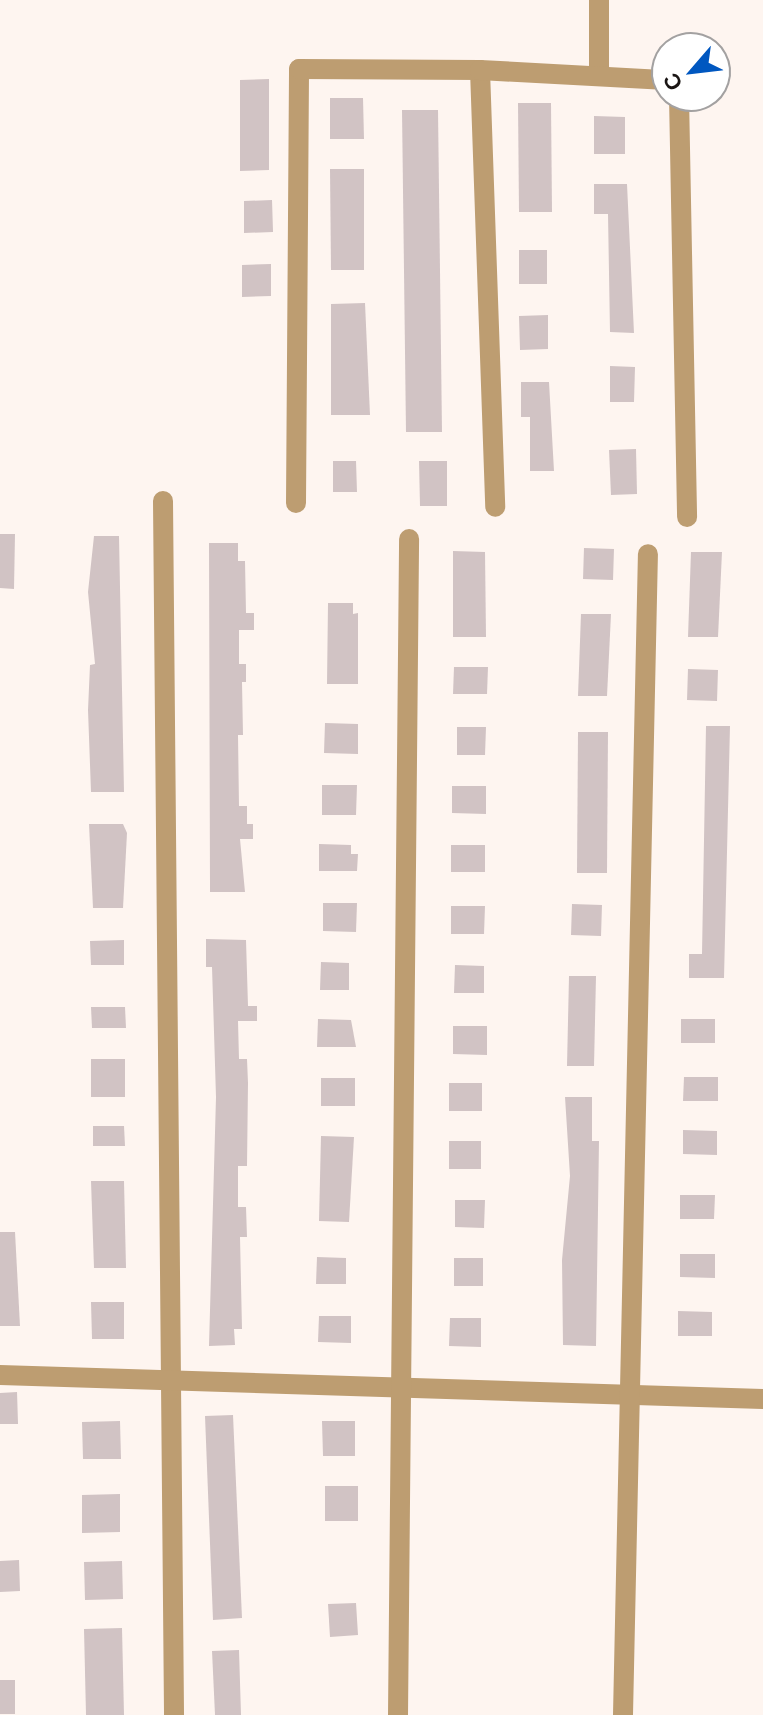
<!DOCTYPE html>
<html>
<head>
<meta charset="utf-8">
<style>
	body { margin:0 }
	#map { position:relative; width:763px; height:1715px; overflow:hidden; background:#fef5f0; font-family:Barlow,sans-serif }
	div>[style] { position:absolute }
	.building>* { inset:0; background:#d1c3c4 }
	.street>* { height:20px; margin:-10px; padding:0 10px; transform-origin:10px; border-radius:10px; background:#bd9d71 }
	span { translate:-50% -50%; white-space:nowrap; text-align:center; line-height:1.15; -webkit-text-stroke:6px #fff; paint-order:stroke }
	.north { position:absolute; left:651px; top:32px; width:80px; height:80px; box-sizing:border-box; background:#fff; border:2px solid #a3a1a1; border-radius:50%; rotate:242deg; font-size:22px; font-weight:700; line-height:32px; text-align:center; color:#1a1514 }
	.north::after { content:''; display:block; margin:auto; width:28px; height:36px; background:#0057c0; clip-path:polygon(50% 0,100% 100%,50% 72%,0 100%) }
</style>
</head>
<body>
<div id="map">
	<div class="building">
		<i style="clip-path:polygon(269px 79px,269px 170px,240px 171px,240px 80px)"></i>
		<i style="clip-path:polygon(330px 98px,363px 98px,364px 139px,330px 139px)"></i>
		<i style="clip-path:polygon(518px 103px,551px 103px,552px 212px,519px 212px)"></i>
		<i style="clip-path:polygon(402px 110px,438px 110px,442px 432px,406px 432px)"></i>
		<i style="clip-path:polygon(594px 116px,625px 117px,625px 154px,594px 154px)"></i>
		<i style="clip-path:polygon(330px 169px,364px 169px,364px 270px,331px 270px)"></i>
		<i style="clip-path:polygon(594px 184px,627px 184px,634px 333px,610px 332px,608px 214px,594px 214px)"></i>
		<i style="clip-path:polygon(272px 200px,273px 232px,244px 233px,244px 201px)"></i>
		<i style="clip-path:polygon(519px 250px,547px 250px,547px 284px,519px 284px)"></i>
		<i style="clip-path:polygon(271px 264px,271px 296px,242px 297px,242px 265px)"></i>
		<i style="clip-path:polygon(365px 303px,370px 415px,331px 415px,331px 304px)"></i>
		<i style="clip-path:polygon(548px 315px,548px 349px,520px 350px,519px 316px)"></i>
		<i style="clip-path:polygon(610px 366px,635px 367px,634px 402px,610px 402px)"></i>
		<i style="clip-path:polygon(521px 382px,549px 382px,554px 471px,530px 471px,530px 417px,521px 417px)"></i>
		<i style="clip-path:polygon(636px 449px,637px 494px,611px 495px,609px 450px)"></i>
		<i style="clip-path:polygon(333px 461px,356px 461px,357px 492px,333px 492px)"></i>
		<i style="clip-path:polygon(419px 461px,447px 461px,447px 506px,420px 506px)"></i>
		<i style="clip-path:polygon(0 534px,15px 534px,14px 589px,0 588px)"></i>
		<i style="clip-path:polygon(94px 536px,119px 536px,124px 792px,91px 792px,88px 710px,90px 665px,95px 664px,88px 592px)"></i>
		<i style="clip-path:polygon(209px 543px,238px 543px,238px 561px,245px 561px,246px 613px,254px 613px,254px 630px,239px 630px,239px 664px,246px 664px,246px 682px,242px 682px,243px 735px,238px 735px,239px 806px,247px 806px,247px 824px,253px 824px,253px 839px,240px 839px,245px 892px,210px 892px)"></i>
		<i style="clip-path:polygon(584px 548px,614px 549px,613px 580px,583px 579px)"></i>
		<i style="clip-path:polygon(453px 551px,485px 552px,486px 637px,453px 637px)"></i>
		<i style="clip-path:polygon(691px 552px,722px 552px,718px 637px,688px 637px)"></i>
		<i style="clip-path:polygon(328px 603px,353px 603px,353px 614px,358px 613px,358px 684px,327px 684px)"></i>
		<i style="clip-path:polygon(581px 614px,611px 614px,607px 696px,578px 696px)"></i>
		<i style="clip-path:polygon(454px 667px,488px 667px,487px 694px,453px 694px)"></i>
		<i style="clip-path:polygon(688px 669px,718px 670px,717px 701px,687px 700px)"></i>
		<i style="clip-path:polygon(325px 723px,358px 724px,358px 754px,324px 753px)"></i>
		<i style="clip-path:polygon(706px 726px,730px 726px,724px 978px,689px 978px,689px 954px,702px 954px)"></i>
		<i style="clip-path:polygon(457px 727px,486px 727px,485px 755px,457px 755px)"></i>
		<i style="clip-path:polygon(578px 732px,608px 732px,607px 873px,577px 873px)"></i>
		<i style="clip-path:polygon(322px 785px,357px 785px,356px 815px,322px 815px)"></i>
		<i style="clip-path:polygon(452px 786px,486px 786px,486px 814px,452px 813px)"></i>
		<i style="clip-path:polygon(89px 824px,123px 824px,127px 833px,123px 908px,93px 908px)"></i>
		<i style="clip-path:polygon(319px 844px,351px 845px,351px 854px,358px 854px,357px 871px,319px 871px)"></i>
		<i style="clip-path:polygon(451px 845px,485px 845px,485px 872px,451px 872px)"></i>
		<i style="clip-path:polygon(323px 903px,357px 903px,356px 932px,323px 931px)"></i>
		<i style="clip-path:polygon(572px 904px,602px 905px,601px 936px,571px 935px)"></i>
		<i style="clip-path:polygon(451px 906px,485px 906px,484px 934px,451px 934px)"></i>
		<i style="clip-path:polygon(206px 939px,246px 940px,248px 1006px,257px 1006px,257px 1021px,238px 1021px,239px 1059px,247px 1059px,248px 1083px,247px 1166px,238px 1166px,238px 1207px,246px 1207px,247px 1237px,240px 1237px,242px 1329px,234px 1329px,235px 1345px,209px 1346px,216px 1097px,212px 967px,206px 967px)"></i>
		<i style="clip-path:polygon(124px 940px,124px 965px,91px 965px,90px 941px)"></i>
		<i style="clip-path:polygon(321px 962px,349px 963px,349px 990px,320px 990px)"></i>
		<i style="clip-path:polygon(455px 965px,484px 966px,484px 993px,454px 993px)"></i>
		<i style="clip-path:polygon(569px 976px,596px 976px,594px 1066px,567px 1066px)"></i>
		<i style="clip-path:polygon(91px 1007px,125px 1007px,126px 1028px,92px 1028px)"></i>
		<i style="clip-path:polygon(318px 1019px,351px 1020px,356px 1047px,317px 1047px)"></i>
		<i style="clip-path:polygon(681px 1019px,715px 1019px,715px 1043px,681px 1043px)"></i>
		<i style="clip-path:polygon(453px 1026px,487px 1026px,487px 1055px,453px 1054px)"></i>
		<i style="clip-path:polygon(91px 1059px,125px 1059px,125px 1097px,91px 1097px)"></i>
		<i style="clip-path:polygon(684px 1077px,718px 1077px,718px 1101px,683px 1101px)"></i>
		<i style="clip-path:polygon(321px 1078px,355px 1078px,355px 1106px,321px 1106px)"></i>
		<i style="clip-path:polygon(449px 1083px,482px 1083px,482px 1111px,449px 1111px)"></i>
		<i style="clip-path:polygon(565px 1097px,592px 1097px,592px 1141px,599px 1141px,596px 1346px,563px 1345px,562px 1260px,570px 1176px)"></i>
		<i style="clip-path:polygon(93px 1126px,124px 1126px,125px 1146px,93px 1146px)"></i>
		<i style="clip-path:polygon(683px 1130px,717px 1131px,717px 1155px,683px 1154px)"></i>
		<i style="clip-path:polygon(321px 1136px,354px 1137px,349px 1222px,319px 1221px)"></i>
		<i style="clip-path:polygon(449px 1141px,481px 1141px,481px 1169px,449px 1169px)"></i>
		<i style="clip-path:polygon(91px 1181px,124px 1181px,126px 1268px,94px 1268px)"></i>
		<i style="clip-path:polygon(680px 1195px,715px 1195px,714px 1219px,680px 1219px)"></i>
		<i style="clip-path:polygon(455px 1200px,485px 1200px,484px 1228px,455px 1227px)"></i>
		<i style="clip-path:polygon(0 1232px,15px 1232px,20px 1326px,0 1326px)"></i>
		<i style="clip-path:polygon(680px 1254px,715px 1254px,715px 1278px,680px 1277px)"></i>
		<i style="clip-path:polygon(317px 1257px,346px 1258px,346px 1284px,316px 1284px)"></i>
		<i style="clip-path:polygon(454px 1258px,483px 1258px,483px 1286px,454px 1286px)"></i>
		<i style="clip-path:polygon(91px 1302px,124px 1302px,124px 1339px,92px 1339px)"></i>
		<i style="clip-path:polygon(678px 1311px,712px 1312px,712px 1336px,678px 1336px)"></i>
		<i style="clip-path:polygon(319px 1316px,351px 1316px,351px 1343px,318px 1342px)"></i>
		<i style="clip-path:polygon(450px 1318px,481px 1318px,481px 1347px,449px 1346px)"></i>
		<i style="clip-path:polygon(17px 1392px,18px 1424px,0 1424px,0 1393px)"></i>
		<i style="clip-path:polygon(233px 1415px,242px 1618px,213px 1620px,205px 1416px)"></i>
		<i style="clip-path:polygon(120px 1421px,121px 1459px,83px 1459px,82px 1422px)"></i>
		<i style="clip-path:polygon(322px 1421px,355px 1421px,355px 1456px,323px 1456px)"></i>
		<i style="clip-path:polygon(325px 1486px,358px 1486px,358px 1521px,325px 1521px)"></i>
		<i style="clip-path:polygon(120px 1494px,120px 1532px,82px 1533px,82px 1495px)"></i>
		<i style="clip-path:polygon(19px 1560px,20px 1591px,0 1592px,0 1561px)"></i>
		<i style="clip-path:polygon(122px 1561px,123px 1599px,85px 1600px,84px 1562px)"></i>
		<i style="clip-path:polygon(356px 1603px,358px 1635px,330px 1637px,328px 1604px)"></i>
		<i style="clip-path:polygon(122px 1628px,124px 1715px,86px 1715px,84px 1629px)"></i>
		<i style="clip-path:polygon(239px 1650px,241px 1715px,215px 1715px,212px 1651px)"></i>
		<i style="clip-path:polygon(0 1680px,15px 1680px,15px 1714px,0 1714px)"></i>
	</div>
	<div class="street">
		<i style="left:599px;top:0;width:74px;rotate:90deg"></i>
		<i style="left:480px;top:70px;width:437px;rotate:88deg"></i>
		<i style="left:679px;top:96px;width:421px;rotate:88.9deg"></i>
		<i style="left:163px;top:501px;width:1214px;rotate:89.48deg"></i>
		<i style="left:296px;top:503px;width:434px;rotate:-89.6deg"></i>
		<i style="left:299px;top:69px;width:181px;rotate:0.3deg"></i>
		<i style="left:480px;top:70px;width:187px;rotate:3.1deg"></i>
		<i style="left:0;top:1375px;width:763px;rotate:1.8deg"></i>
		<i style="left:398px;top:1715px;width:1176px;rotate:-89.46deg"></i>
		<i style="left:623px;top:1715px;width:1161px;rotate:-88.77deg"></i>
	</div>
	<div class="north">С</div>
</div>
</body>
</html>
